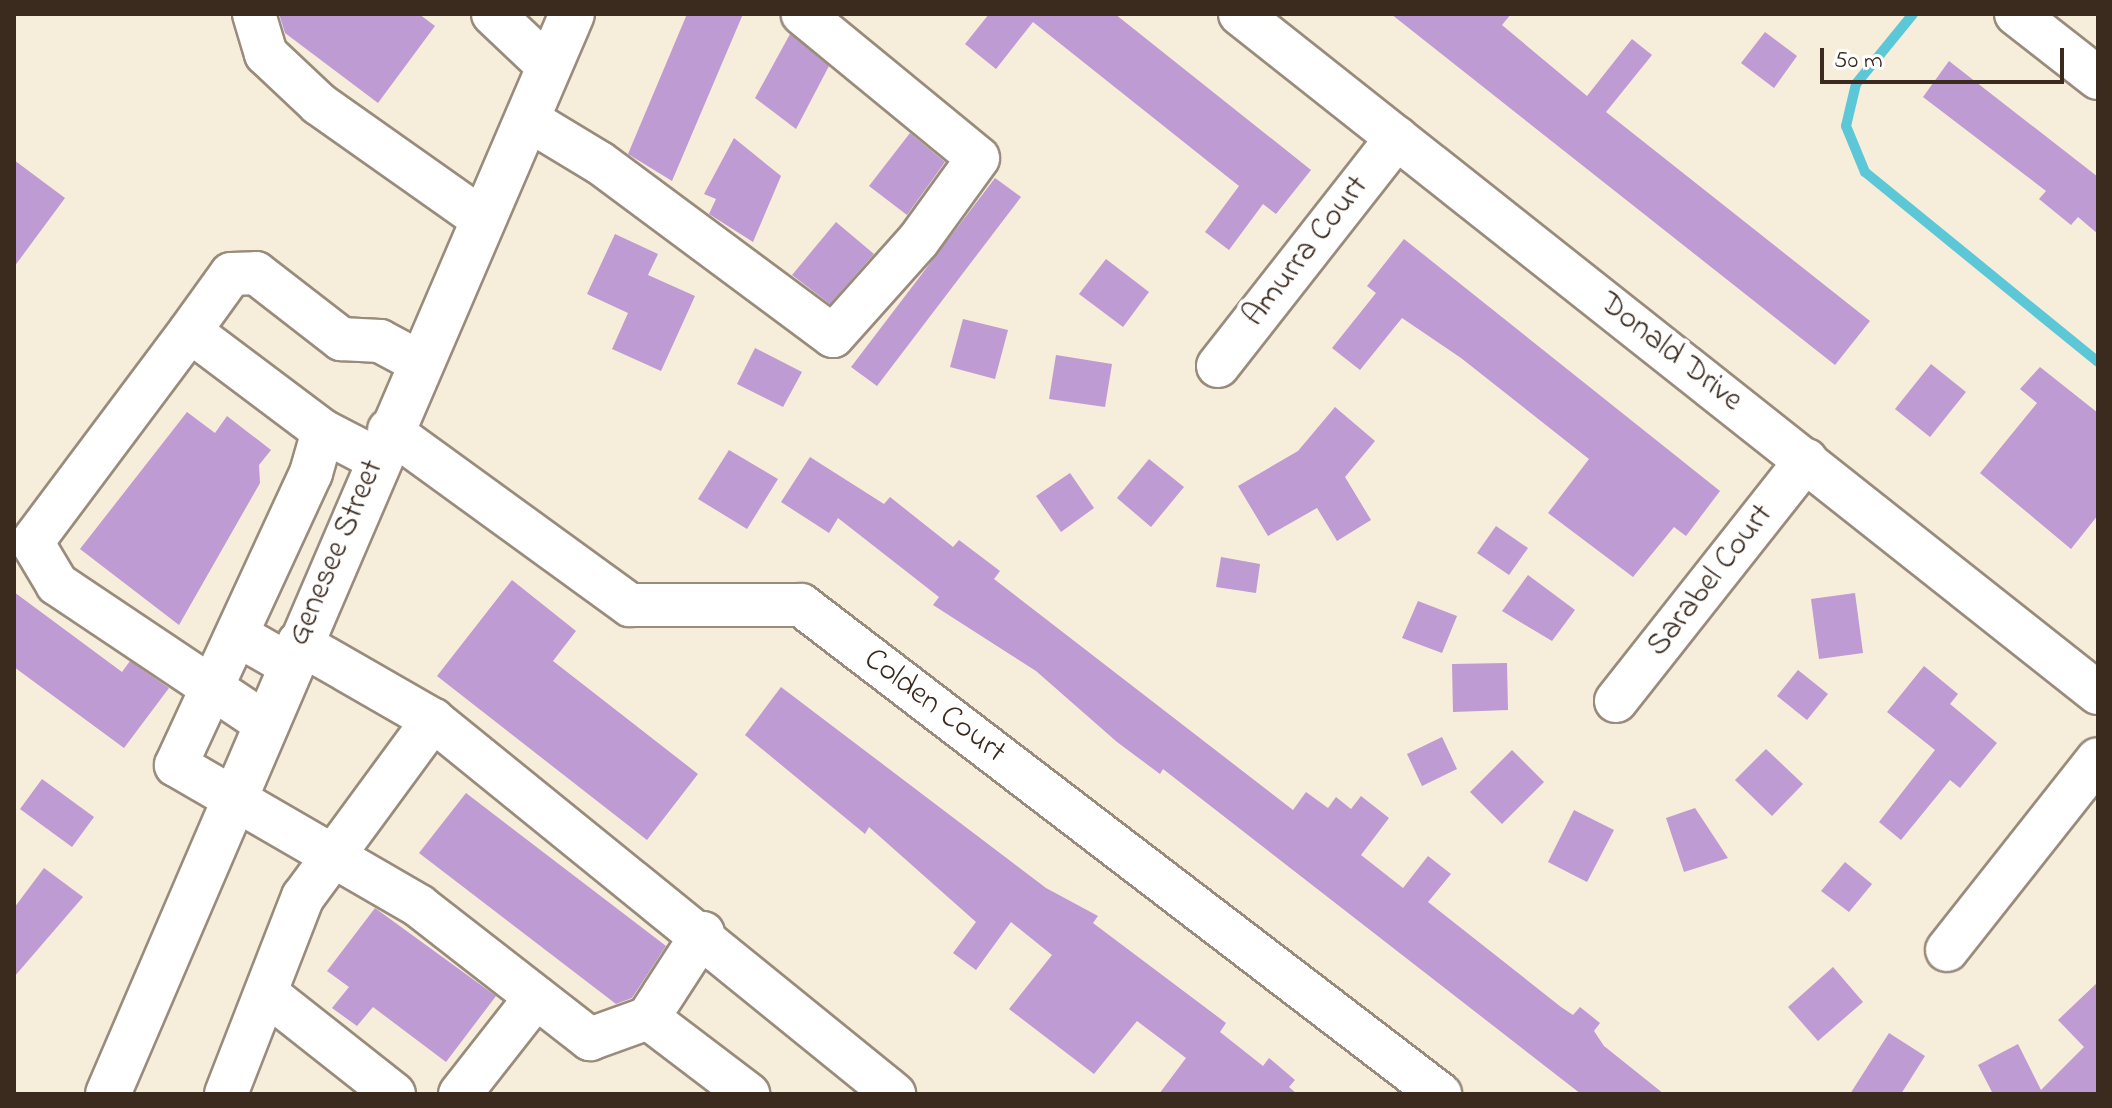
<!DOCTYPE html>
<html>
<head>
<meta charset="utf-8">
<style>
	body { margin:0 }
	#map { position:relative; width:2112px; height:1108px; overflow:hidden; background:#f7eddb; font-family:"Indie Flower",sans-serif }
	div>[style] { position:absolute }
	.stream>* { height:10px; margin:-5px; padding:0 5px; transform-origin:5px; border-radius:5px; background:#5cc7d6 }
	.building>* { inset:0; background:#be9bd3 }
	.roads { filter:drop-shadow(2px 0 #998c7c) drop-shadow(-2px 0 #998c7c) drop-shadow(0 2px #998c7c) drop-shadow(0 -2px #998c7c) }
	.minor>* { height:42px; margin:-21px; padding:0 21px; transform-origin:21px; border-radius:21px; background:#fff }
	.major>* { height:44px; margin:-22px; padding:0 22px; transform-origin:22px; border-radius:22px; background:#fff }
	span { translate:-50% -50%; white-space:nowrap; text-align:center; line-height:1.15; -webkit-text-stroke:8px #fff; paint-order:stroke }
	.street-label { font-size:32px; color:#3b2a1e }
	.frame { position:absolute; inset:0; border:16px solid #3b2a1e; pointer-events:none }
	.scale { position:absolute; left:1820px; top:48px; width:244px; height:36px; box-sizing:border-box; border:4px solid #3b2a1e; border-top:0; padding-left:10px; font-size:24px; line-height:28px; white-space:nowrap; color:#3b2a1e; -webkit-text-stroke:6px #fff; paint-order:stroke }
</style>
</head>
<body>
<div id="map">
	<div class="stream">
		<i style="left:1913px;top:14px;width:90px;rotate:129.2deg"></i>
		<i style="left:1856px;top:84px;width:43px;rotate:103.4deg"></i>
		<i style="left:1846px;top:126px;width:50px;rotate:67.6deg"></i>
		<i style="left:1865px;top:172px;width:301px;rotate:39.2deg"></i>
	</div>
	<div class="building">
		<i style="clip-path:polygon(279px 14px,419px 14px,435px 26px,378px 103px,285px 33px)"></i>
		<i style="clip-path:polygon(687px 14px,743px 14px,672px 181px,628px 154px)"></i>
		<i style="clip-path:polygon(989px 14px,1115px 14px,1311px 170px,1276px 214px,1263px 204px,1229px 250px,1205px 232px,1239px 186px,1033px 22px,996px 69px,965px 44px)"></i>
		<i style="clip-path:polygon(1391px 14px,1511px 14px,1502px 25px,1587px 96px,1632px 39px,1652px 55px,1606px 112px,1870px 321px,1835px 365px)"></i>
		<i style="clip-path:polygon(1765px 32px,1797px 56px,1774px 88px,1741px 63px)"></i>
		<i style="clip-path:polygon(790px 34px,829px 66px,796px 129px,755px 98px)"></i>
		<i style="clip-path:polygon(1949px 61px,2098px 177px,2098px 234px,2078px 217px,2071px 225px,2039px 199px,2046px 191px,1923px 97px)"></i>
		<i style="clip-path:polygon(910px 133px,945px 162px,907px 215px,869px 186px)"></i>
		<i style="clip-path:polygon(734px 138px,781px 176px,753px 242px,709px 214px,716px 199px,704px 194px)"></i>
		<i style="clip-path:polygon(14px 160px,65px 198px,14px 267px)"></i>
		<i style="clip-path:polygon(995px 178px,1021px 197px,877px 386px,851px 367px)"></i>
		<i style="clip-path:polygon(836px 222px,874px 254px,830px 304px,792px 275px)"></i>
		<i style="clip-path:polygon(615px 234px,658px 254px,648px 275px,695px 296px,661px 371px,612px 349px,628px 313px,587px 294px)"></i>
		<i style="clip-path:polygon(1404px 239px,1720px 491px,1686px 536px,1674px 527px,1633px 577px,1548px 513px,1589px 459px,1461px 358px,1402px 318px,1360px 370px,1332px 348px,1376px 293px,1367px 286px)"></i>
		<i style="clip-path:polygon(1106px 259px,1149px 292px,1123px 327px,1079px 294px)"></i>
		<i style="clip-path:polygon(963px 319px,1008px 330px,995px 379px,950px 367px)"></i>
		<i style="clip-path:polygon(755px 348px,802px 372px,783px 407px,737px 384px)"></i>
		<i style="clip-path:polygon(1056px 355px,1112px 364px,1105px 407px,1049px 399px)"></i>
		<i style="clip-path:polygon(1931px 364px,1966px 392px,1930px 437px,1895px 409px)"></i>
		<i style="clip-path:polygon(2040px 367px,2098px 413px,2098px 515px,2071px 549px,1980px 473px,2037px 403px,2020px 389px)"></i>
		<i style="clip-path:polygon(1335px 407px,1375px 441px,1345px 477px,1371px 520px,1337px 541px,1317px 508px,1268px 536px,1238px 486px,1298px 451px)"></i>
		<i style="clip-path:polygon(187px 412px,215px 433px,227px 416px,271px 450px,259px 465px,260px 483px,179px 625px,80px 549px)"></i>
		<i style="clip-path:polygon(729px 450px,778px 479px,747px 529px,698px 499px)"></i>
		<i style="clip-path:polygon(810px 457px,884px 504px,890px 497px,953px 547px,959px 540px,1000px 571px,994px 579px,1293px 810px,1306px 792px,1328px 808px,1336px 797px,1351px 809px,1361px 796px,1389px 818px,1361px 855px,1403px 888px,1428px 856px,1451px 874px,1428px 902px,1561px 1007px,1573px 1015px,1580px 1007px,1600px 1023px,1594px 1031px,1604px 1046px,1664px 1094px,1581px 1094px,1163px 769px,1160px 774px,1117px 742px,1036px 671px,933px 605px,939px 597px,838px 518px,829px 533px,781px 502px)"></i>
		<i style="clip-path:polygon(1149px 459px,1184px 487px,1151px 527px,1117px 498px)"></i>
		<i style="clip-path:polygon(1070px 473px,1094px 508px,1061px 532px,1036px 496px)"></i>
		<i style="clip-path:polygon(1496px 526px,1528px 548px,1509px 575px,1477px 553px)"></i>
		<i style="clip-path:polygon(1221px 557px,1260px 564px,1256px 593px,1216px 587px)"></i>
		<i style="clip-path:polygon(1528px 575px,1575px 610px,1552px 641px,1502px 611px)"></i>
		<i style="clip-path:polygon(512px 580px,576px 631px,553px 661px,698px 774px,647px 840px,437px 676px)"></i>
		<i style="clip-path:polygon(14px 592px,122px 672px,130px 661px,169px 688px,124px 748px,14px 667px)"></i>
		<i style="clip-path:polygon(1855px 593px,1863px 653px,1819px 659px,1811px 599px)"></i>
		<i style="clip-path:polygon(1418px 601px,1457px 616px,1442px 653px,1402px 638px)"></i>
		<i style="clip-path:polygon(1507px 663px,1508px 710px,1453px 712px,1452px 664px)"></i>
		<i style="clip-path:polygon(1924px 666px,1958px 694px,1950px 704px,1997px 743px,1960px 788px,1950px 780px,1901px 840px,1879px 822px,1935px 750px,1887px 712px)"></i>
		<i style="clip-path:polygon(1798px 670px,1828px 694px,1807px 720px,1777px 696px)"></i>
		<i style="clip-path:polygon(781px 687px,1046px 888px,1098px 916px,1093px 923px,1226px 1023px,1220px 1032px,1263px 1066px,1269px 1058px,1295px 1080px,1289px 1087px,1297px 1094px,1159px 1094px,1186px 1058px,1137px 1021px,1094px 1074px,1009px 1009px,1052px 955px,1011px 922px,976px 970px,953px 953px,976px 922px,869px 827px,865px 834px,745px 735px)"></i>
		<i style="clip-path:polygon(1442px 737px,1457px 769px,1422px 786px,1407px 754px)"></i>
		<i style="clip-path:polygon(1766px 749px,1803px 784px,1772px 816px,1735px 780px)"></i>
		<i style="clip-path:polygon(1512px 750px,1544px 782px,1502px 824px,1470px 792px)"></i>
		<i style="clip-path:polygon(42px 779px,94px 817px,72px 847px,20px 809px)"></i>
		<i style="clip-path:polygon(466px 793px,666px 946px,632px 998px,616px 1004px,419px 853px)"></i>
		<i style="clip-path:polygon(1695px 808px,1728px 858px,1684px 872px,1666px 818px)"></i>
		<i style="clip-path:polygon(1574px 810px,1614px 830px,1587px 882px,1548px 862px)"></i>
		<i style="clip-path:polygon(1845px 862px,1872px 884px,1849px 912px,1821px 891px)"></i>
		<i style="clip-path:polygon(44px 868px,83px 897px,14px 977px,14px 908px)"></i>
		<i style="clip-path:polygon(375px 908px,496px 996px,446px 1062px,373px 1007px,357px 1026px,332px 1008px,349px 987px,327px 971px)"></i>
		<i style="clip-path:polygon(1833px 967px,1863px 1002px,1818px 1041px,1788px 1007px)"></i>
		<i style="clip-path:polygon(2098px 982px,2098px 1094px,1993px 1094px,1978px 1065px,2018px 1044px,2041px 1090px,2084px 1047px,2058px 1020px)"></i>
		<i style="clip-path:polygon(1889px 1033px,1925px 1056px,1901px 1094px,1850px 1094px)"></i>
	</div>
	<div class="roads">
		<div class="minor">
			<i style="left:254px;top:14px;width:42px;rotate:73.3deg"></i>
			<i style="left:266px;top:54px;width:73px;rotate:43.3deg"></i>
			<i style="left:319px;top:104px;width:199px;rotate:35.2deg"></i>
			<i style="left:493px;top:14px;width:77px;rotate:43.4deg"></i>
			<i style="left:1240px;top:14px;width:1094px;rotate:38.36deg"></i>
			<i style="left:2016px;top:14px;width:104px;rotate:38deg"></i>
			<i style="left:527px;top:119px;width:85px;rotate:31.1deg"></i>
			<i style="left:600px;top:163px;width:290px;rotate:36.6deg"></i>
			<i style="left:833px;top:336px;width:127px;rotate:-48.2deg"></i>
			<i style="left:918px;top:241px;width:102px;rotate:-54.1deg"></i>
			<i style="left:978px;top:158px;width:227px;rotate:-140.6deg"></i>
			<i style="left:190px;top:331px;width:264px;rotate:126.8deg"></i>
			<i style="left:32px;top:542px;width:49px;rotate:59.2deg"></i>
			<i style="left:57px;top:584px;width:250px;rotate:33.8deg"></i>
			<i style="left:1218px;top:366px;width:290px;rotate:-51.9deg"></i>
			<i style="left:389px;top:430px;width:298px;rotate:36deg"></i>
			<i style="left:630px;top:605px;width:171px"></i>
			<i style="left:801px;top:605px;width:805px;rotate:37.43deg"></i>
			<i style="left:323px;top:431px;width:44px;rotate:105.9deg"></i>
			<i style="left:311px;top:473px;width:322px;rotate:114.8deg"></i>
			<i style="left:176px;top:765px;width:281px;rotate:30.1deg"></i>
			<i style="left:419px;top:906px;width:217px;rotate:37.9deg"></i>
			<i style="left:590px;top:1039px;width:62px;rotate:-19.9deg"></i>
			<i style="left:377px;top:459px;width:61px;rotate:-152.6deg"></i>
			<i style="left:323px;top:431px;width:166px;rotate:-143.1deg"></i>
			<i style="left:190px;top:331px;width:70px;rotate:-54.3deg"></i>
			<i style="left:231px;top:274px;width:25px;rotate:-2deg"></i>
			<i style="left:256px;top:273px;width:108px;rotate:37.8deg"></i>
			<i style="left:341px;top:339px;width:39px;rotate:3deg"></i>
			<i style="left:380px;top:341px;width:44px;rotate:28.3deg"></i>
			<i style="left:239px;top:636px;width:59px;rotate:29.6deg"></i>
			<i style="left:1616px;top:701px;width:307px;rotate:-51.7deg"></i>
			<i style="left:433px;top:720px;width:594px;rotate:39.05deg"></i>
			<i style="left:703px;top:933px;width:101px;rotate:122.9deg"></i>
			<i style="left:648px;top:1018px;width:126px;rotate:37.2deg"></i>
			<i style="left:1947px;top:950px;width:243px;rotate:-51.7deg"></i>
			<i style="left:266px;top:993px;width:163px;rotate:38.3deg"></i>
			<i style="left:226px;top:1094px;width:212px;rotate:-68.7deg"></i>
			<i style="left:303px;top:897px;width:220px;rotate:-53.7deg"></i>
			<i style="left:433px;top:720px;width:155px;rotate:-150.1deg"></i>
			<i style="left:460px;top:1094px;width:123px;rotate:-51.9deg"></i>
		</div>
		<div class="major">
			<i style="left:108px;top:1094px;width:1175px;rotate:-66.75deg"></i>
		</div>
	</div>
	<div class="street-label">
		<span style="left:1307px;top:252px;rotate:-52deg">Amurra Court</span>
		<span style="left:1670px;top:353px;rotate:38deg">Donald Drive</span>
		<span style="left:337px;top:553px;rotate:-67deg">Genesee Street</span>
		<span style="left:1711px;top:581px;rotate:-52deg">Sarabel Court</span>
		<span style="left:934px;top:707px;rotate:37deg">Colden Court</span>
	</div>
	<div class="frame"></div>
	<div class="scale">50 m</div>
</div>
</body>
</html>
